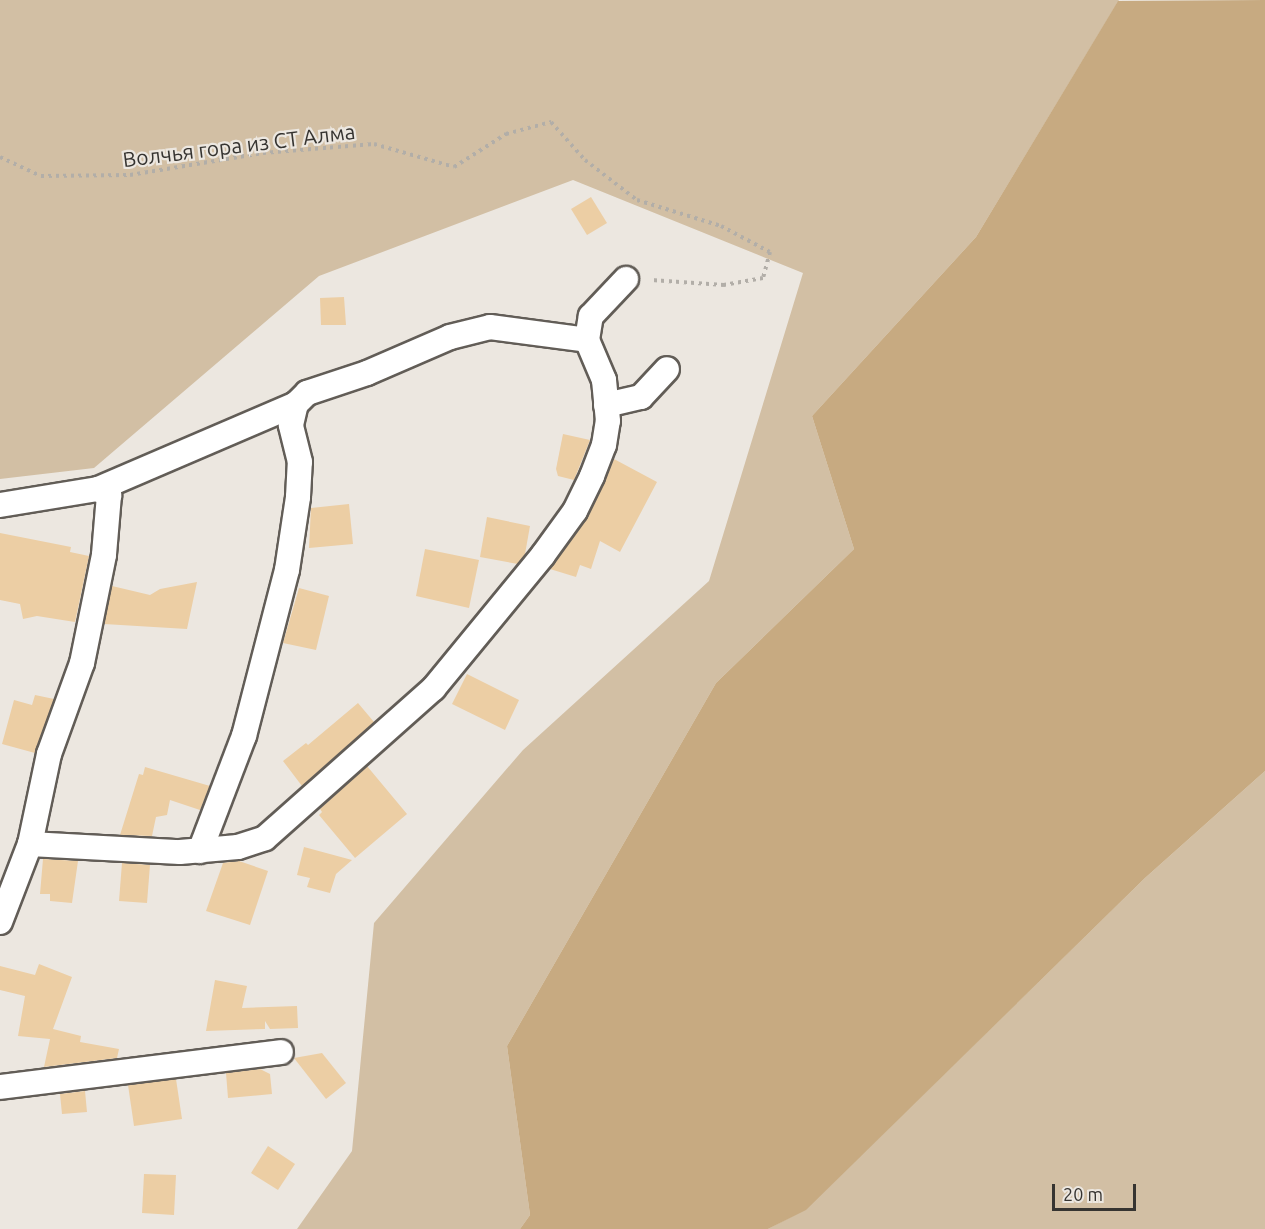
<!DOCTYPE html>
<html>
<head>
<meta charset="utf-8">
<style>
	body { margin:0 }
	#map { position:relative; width:1265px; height:1229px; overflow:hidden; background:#ece7e0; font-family:Ubuntu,sans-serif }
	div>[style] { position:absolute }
	.green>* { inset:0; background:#d2bfa4 }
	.forest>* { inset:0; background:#c7aa81 }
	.building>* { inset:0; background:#eccea4 }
	.path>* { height:4px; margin-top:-2px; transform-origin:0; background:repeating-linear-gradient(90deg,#b2aea8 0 3px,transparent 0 7.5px) }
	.roads { filter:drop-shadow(2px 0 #625d57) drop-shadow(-2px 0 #625d57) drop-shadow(0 2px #625d57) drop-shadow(0 -2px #625d57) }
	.minor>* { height:24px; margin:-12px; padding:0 12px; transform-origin:12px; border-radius:12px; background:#fff }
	span { translate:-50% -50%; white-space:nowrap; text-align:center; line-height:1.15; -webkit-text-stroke:4.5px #ece7e0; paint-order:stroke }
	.street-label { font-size:21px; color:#363431 }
	.scale { position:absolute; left:1052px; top:1184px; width:84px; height:27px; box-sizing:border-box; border:3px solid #363431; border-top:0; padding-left:8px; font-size:18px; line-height:21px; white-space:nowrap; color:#363431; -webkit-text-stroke:4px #ece7e0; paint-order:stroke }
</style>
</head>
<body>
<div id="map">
	<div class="green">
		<i style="clip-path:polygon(0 0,1119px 0,976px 237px,812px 416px,854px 549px,716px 683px,507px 1046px,530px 1215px,520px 1229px,297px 1229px,352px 1151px,374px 923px,523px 750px,709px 581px,803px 273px,573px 180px,319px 276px,94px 468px,0 479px)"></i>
		<i style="clip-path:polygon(1265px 771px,1265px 1229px,768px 1229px,806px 1209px,1145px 878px)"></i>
	</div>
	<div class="forest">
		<i style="clip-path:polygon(1265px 0,1265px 771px,1145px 878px,806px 1210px,768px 1229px,520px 1229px,530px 1215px,507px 1046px,716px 683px,854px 549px,812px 416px,976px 237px,1118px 1px)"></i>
	</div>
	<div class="building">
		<i style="clip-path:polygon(591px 197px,607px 223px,587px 235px,571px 209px)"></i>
		<i style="clip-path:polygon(344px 297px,346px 325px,321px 325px,320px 298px)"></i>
		<i style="clip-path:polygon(563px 434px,590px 440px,574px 480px,558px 476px,556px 469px)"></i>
		<i style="clip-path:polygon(614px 459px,657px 482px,620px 552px,600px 541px,591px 569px,580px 565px,576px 577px,550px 569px,588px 517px)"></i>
		<i style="clip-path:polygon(349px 504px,353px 544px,309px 548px,311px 508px)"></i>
		<i style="clip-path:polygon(487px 517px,530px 526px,525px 554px,518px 564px,480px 557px)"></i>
		<i style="clip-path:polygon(0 533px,71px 547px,70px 552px,89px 556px,75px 622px,37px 616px,23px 619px,20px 604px,0 600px)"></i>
		<i style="clip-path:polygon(425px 549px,479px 560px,469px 608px,416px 596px)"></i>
		<i style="clip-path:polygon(197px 582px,187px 629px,104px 624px,112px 586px,150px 595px,160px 589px)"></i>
		<i style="clip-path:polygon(299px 588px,329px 596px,316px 650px,283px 643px)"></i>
		<i style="clip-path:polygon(467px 674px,519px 700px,505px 730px,452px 704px)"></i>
		<i style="clip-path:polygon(35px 695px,54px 699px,35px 753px,2px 744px,14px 700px,32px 705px)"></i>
		<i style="clip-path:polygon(358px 703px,374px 722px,302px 786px,283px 761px,306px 743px,308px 745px)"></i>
		<i style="clip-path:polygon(367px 766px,407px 814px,355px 858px,319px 815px,322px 812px,320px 809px)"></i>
		<i style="clip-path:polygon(145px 767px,210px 786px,200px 810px,170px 800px,167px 815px,156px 817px,152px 836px,120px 835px,139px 774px,143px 775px)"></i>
		<i style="clip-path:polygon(304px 847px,352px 860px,336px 874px,330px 893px,307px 887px,310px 878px,297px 875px)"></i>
		<i style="clip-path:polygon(43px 859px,78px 861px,72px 903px,50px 901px,50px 894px,40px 894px)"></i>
		<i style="clip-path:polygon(239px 861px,268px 871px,250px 925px,206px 911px,223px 863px)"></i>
		<i style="clip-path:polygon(122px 863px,150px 865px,147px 903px,119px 901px)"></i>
		<i style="clip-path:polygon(39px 964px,72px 977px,53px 1029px,81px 1036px,80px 1042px,119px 1049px,117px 1058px,44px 1067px,50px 1039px,18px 1036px,25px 996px,0 990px,0 966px,35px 975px)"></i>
		<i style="clip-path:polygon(215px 980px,247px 986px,242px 1008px,297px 1006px,298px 1028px,270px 1029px,265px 1021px,265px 1029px,206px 1031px)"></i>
		<i style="clip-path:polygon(322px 1053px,346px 1083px,326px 1099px,294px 1058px)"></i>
		<i style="clip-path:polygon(260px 1069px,270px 1074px,272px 1094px,228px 1098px,226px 1073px)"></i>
		<i style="clip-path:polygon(176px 1079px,182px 1119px,134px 1126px,128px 1085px)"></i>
		<i style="clip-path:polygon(85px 1091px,87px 1112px,62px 1114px,60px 1094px)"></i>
		<i style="clip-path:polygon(268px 1146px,295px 1164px,278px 1190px,251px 1173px)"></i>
		<i style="clip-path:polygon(144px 1174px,176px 1175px,174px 1215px,142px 1213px)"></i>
	</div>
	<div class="path">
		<i style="left:0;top:157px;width:45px;rotate:24.9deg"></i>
		<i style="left:41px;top:176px;width:89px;rotate:-0.6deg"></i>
		<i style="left:130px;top:175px;width:135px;rotate:-9.4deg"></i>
		<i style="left:263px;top:153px;width:111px;rotate:-4.6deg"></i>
		<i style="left:374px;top:144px;width:83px;rotate:16deg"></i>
		<i style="left:454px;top:167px;width:62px;rotate:-32.4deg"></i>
		<i style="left:506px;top:134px;width:47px;rotate:-14.9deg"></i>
		<i style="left:551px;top:122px;width:51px;rotate:48.2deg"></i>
		<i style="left:585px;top:160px;width:66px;rotate:37.6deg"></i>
		<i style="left:637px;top:200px;width:88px;rotate:17.2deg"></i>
		<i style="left:721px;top:226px;width:55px;rotate:28deg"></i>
		<i style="left:770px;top:252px;width:27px;rotate:105deg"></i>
		<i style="left:763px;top:278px;width:40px;rotate:170deg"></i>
		<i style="left:724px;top:285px;width:73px;rotate:-176.1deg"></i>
	</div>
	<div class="roads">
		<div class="minor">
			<i style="left:606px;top:405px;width:36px;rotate:-13deg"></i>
			<i style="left:641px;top:397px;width:38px;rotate:-47deg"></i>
			<i style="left:98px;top:489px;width:215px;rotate:-23.2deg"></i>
			<i style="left:0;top:505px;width:99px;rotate:-9.3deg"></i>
			<i style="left:98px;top:489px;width:13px;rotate:29deg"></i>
			<i style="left:109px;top:495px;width:60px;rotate:94.8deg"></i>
			<i style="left:104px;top:555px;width:110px;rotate:101.5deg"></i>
			<i style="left:82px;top:663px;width:97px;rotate:109.9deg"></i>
			<i style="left:49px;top:754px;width:92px;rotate:101.9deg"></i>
			<i style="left:200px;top:851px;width:123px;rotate:-69.1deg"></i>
			<i style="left:244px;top:736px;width:171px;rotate:-75.5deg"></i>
			<i style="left:287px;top:570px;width:74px;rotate:-81.4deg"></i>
			<i style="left:298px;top:497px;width:35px;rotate:-87deg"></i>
			<i style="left:300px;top:462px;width:38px;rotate:-104deg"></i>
			<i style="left:291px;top:425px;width:22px;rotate:-77deg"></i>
			<i style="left:296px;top:404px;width:16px;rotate:-45deg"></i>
			<i style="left:307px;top:393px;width:63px;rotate:-18.4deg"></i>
			<i style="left:367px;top:373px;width:90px;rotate:-23.4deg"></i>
			<i style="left:450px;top:337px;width:41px;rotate:-14deg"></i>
			<i style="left:490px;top:327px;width:98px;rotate:7.6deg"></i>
			<i style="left:0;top:922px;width:84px;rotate:-69deg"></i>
			<i style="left:30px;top:844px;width:150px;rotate:3.1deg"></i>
			<i style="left:180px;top:852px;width:58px;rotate:-4.9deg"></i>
			<i style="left:238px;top:847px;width:28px;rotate:-18deg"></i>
			<i style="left:265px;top:838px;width:225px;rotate:-41.6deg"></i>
			<i style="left:433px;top:689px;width:173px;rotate:-50.6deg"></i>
			<i style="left:543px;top:555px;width:54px;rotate:-54deg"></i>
			<i style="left:575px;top:511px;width:39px;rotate:-64deg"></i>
			<i style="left:592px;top:476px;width:33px;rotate:-69deg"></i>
			<i style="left:604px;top:445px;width:24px;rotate:-81deg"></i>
			<i style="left:608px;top:421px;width:41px;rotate:-95.6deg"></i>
			<i style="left:604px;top:380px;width:43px;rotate:-113deg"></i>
			<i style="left:587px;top:340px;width:24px;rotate:-81deg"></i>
			<i style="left:591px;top:316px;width:51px;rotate:-46.6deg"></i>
			<i style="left:0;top:1087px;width:283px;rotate:-7.1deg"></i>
		</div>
	</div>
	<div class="street-label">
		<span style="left:239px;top:145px;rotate:-7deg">Волчья гора из СТ Алма</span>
	</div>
	<div class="scale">20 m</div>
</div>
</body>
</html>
